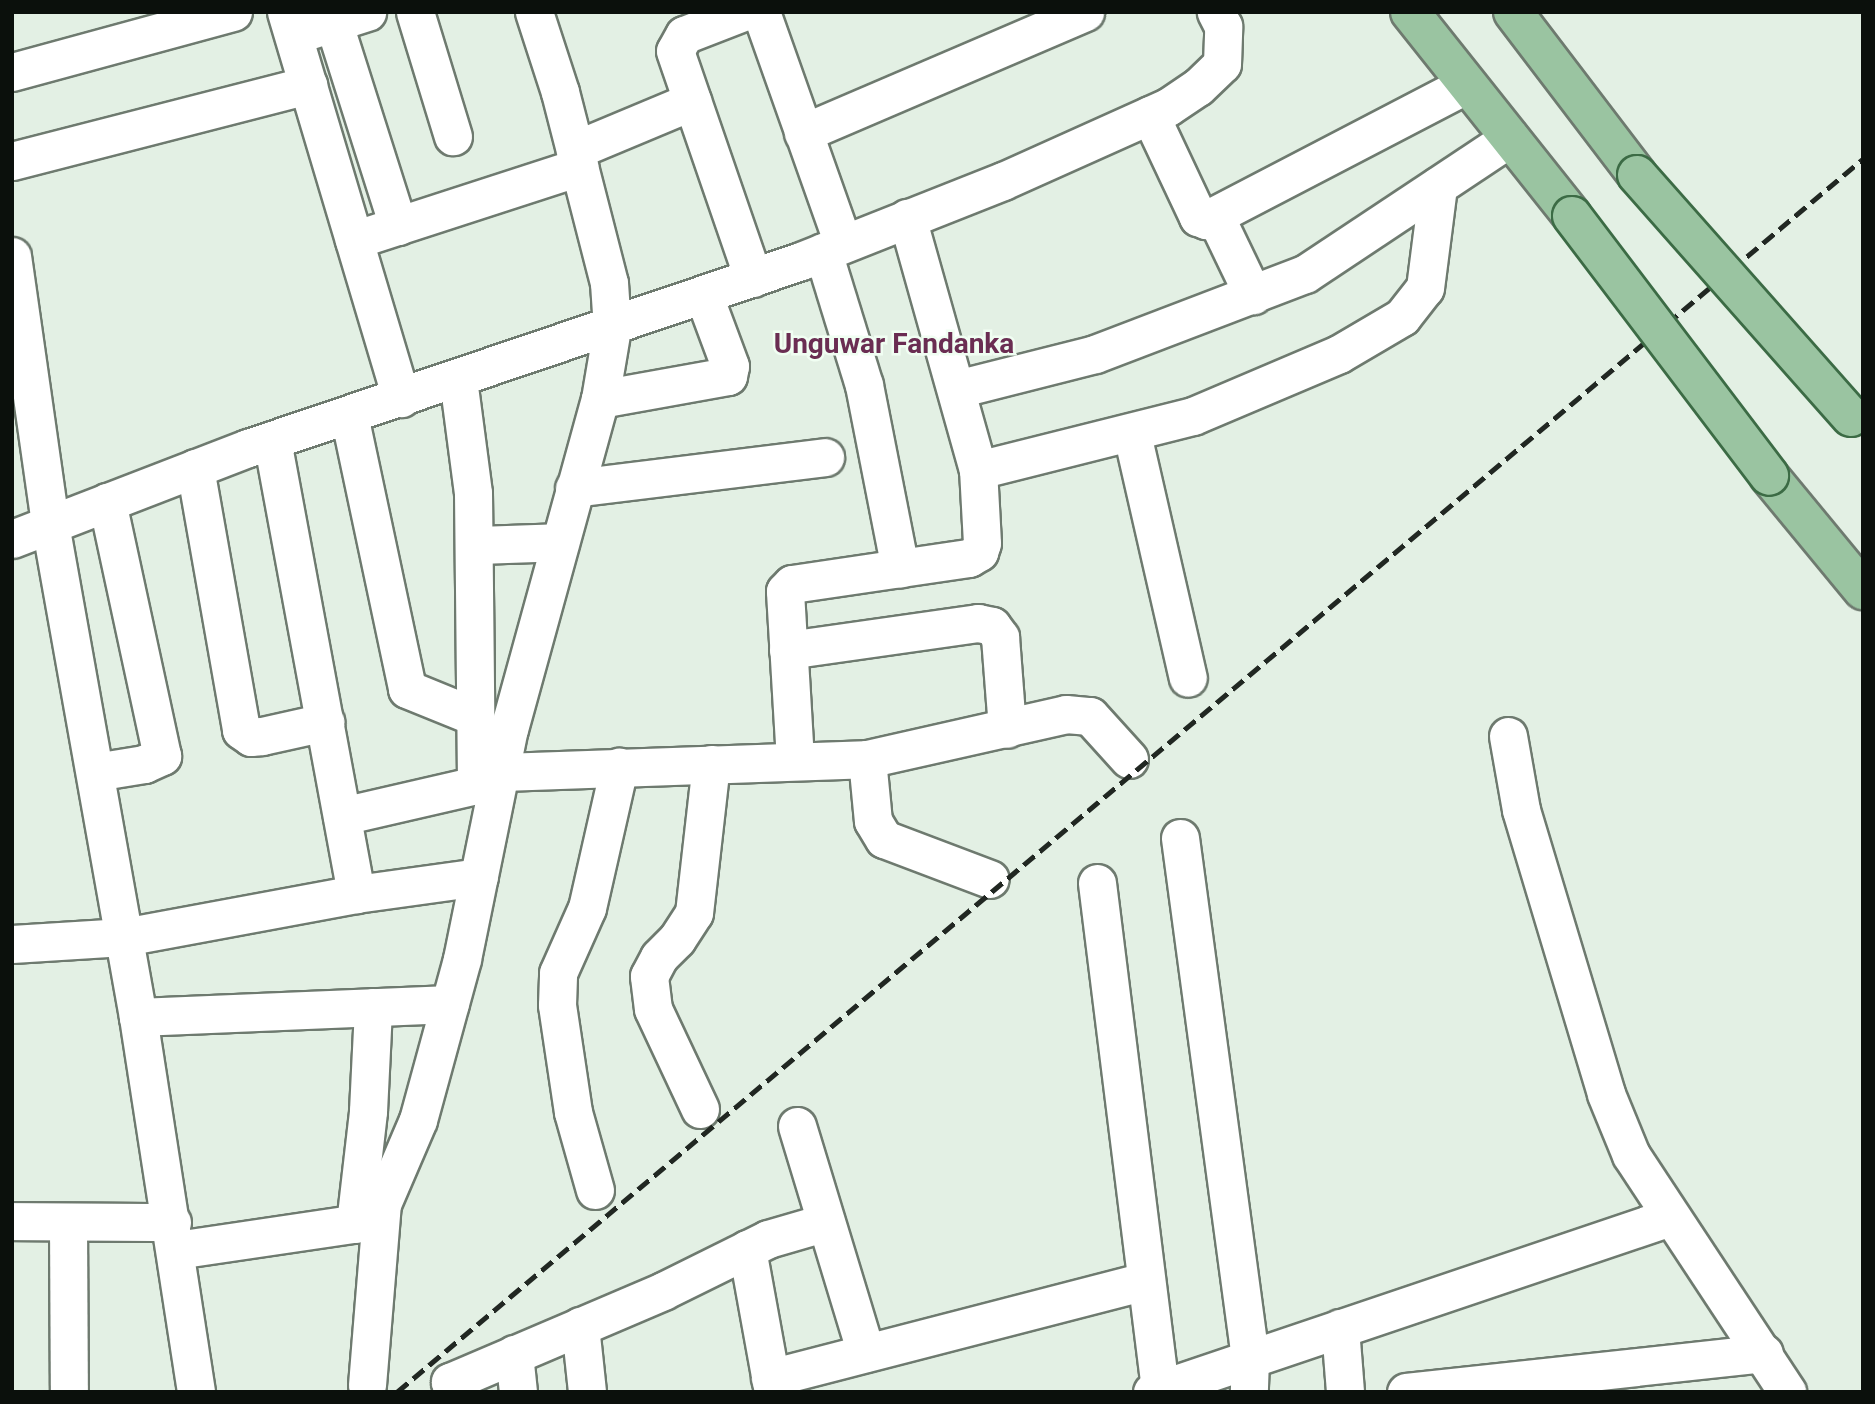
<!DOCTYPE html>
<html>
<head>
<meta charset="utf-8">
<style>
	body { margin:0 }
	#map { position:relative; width:1875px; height:1404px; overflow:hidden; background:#e3f0e4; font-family:Roboto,sans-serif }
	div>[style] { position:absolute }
	.roads { filter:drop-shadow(2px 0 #6e7a6f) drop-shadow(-2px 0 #6e7a6f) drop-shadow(0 2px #6e7a6f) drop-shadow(0 -2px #6e7a6f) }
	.minor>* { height:37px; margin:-18.5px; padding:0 18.5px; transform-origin:18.5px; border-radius:18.5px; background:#fff }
	.primary>* { height:38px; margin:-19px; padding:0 19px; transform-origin:19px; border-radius:19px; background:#9ac4a1 }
	.rail>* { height:5px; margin-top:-2.5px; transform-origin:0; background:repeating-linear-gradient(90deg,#212722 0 14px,transparent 0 21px) }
	.bridges { filter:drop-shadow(2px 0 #3c6b45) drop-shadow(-2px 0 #3c6b45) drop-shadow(0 2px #3c6b45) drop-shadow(0 -2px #3c6b45) }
	.primary-bridge>* { height:38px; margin:-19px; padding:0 19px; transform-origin:19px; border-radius:19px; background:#9ac4a1 }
	span { translate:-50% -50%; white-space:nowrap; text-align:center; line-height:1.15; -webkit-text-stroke:5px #f0fef2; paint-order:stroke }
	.quarter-label { font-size:28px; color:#6a2d52; font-weight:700 }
	.frame { position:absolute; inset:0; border:14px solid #0b100c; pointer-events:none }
</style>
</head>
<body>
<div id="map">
	<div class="roads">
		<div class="minor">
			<i style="left:286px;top:12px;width:403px;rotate:73.4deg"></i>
			<i style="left:415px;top:12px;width:130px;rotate:73deg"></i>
			<i style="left:743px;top:12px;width:63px;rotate:158.7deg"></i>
			<i style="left:684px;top:35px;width:18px;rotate:119deg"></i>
			<i style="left:675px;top:51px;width:240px;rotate:71deg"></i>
			<i style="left:761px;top:12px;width:246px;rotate:70.5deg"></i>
			<i style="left:334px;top:24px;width:212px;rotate:72.4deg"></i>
			<i style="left:310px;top:30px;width:60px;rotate:-17.5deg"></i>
			<i style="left:12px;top:72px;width:229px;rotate:-15.2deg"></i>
			<i style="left:1150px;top:115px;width:113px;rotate:64.8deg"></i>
			<i style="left:1198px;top:217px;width:9px;rotate:21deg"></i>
			<i style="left:1206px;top:220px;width:294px;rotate:-27.5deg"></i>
			<i style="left:803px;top:133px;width:307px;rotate:-23.2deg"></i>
			<i style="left:575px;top:150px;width:127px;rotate:-22.7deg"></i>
			<i style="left:12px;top:161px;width:306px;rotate:-14.4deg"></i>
			<i style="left:1215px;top:216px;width:88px;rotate:64.3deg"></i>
			<i style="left:354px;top:240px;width:237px;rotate:-18deg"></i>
			<i style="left:823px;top:252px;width:139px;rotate:72.9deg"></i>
			<i style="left:864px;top:385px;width:187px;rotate:78.9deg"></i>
			<i style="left:12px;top:256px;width:271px;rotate:81.9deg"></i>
			<i style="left:50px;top:524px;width:501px;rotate:79.88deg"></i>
			<i style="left:138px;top:1017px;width:379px;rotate:81.2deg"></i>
			<i style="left:458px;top:379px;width:115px;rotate:82.5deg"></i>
			<i style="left:473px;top:493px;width:292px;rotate:89.4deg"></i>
			<i style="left:957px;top:389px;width:142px;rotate:-14.2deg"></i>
			<i style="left:1095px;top:354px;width:225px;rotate:-20.9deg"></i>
			<i style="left:1305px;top:274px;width:246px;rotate:-33.6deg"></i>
			<i style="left:600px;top:399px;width:130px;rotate:-10.2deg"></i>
			<i style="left:728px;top:376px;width:10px;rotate:-79deg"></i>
			<i style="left:730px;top:366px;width:75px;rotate:-110.4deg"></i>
			<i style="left:349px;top:415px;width:280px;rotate:78deg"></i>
			<i style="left:407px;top:689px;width:74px;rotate:22.1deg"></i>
			<i style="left:1132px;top:434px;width:250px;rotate:77.1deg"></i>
			<i style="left:272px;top:440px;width:462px;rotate:79.5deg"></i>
			<i style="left:195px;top:468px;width:266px;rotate:80deg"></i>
			<i style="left:241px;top:730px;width:12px;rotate:35deg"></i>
			<i style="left:251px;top:737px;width:11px;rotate:-5deg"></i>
			<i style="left:262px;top:736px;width:65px;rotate:-12.5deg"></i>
			<i style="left:978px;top:470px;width:222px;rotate:-14.1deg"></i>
			<i style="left:1193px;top:416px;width:159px;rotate:-23deg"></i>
			<i style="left:1339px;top:354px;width:73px;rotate:-30.4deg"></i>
			<i style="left:1402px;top:317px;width:37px;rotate:-52deg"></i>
			<i style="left:1425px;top:288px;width:103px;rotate:-82.7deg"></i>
			<i style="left:574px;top:488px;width:253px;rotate:-7deg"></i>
			<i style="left:12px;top:539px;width:253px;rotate:-21.1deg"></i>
			<i style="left:248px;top:448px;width:584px;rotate:-18.68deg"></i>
			<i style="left:801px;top:261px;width:217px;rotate:-21.6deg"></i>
			<i style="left:1003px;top:181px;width:181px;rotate:-24.2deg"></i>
			<i style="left:1168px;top:107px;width:36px;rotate:-34deg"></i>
			<i style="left:1198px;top:87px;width:33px;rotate:-44deg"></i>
			<i style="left:1222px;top:64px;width:38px;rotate:-88deg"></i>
			<i style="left:1223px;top:26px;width:16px;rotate:-117deg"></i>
			<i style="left:475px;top:545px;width:85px;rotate:-2deg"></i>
			<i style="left:788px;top:650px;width:192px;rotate:-8.1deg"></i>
			<i style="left:978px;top:623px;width:14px;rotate:12deg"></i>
			<i style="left:992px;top:626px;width:14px;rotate:54deg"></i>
			<i style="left:1000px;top:637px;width:92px;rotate:85.6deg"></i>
			<i style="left:1508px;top:736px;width:75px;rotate:80deg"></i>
			<i style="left:1521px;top:810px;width:296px;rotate:73.3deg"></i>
			<i style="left:1606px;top:1094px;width:66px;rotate:67.7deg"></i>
			<i style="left:1631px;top:1155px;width:284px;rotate:56.6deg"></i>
			<i style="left:867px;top:759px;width:62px;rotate:84.5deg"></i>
			<i style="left:873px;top:821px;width:21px;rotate:59deg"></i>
			<i style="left:884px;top:839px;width:113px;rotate:20.7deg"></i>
			<i style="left:795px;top:760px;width:169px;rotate:-93.4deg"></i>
			<i style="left:785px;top:591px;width:10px;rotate:-45deg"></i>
			<i style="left:792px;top:584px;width:179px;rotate:-8.4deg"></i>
			<i style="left:969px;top:558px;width:12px;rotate:-31deg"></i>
			<i style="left:979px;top:552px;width:9px;rotate:-72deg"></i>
			<i style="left:982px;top:543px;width:73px;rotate:-93.1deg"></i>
			<i style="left:978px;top:470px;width:262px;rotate:-105.7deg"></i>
			<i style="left:95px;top:772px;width:50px;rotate:-9.3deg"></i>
			<i style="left:144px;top:764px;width:20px;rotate:-24deg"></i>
			<i style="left:162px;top:756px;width:260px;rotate:-102.2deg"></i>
			<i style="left:342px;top:816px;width:138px;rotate:-13deg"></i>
			<i style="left:476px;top:785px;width:27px;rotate:-28deg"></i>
			<i style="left:500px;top:772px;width:367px;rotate:-2deg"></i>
			<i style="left:867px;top:759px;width:204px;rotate:-12.7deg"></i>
			<i style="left:1066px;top:714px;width:24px;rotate:5deg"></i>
			<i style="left:1090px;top:716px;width:58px;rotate:47.8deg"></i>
			<i style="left:1180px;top:838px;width:525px;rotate:82.33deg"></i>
			<i style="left:1250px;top:1358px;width:34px;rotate:92deg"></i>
			<i style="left:1097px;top:883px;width:510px;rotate:82.9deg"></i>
			<i style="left:12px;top:944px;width:112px;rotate:-3.6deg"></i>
			<i style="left:124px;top:937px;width:236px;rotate:-10.5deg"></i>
			<i style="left:356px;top:894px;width:124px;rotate:-7.9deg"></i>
			<i style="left:138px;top:1017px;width:312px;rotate:-2.4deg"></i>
			<i style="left:700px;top:1109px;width:110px;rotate:-115.2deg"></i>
			<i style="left:653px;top:1009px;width:33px;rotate:-97deg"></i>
			<i style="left:649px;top:976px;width:21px;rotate:-62deg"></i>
			<i style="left:659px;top:957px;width:25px;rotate:-45deg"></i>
			<i style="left:677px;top:939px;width:31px;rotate:-57deg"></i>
			<i style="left:694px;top:913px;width:150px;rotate:-83.5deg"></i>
			<i style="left:797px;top:1126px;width:237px;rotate:73.1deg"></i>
			<i style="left:595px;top:1190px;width:81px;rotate:-105.8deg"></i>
			<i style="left:573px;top:1112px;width:108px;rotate:-98.5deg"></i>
			<i style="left:557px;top:1005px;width:32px;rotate:-88deg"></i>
			<i style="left:558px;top:973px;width:71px;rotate:-66deg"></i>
			<i style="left:587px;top:908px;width:145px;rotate:-77.2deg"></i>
			<i style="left:12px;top:1221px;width:160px;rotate:0.4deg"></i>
			<i style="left:68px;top:1224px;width:168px;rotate:89.7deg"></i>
			<i style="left:355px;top:1224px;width:114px;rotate:-83.4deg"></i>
			<i style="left:368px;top:1111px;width:104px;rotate:-87.2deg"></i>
			<i style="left:747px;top:1249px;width:145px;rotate:79.7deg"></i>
			<i style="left:176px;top:1250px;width:205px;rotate:-8.4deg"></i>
			<i style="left:580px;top:1326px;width:66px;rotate:83.9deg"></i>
			<i style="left:1340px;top:1328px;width:64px;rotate:85.5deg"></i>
			<i style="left:514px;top:1354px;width:38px;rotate:84deg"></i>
			<i style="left:770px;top:1378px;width:388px;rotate:-14.5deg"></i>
			<i style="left:367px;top:1385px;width:182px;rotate:-85.3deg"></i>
			<i style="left:382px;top:1204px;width:91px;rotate:-66.8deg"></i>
			<i style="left:418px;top:1120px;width:167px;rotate:-74.7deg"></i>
			<i style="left:462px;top:959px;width:235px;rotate:-78.5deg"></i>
			<i style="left:509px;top:729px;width:342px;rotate:-74.6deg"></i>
			<i style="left:600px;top:399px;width:72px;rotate:-80.4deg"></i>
			<i style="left:612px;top:328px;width:45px;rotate:-93.8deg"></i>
			<i style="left:609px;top:283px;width:197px;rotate:-104.4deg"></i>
			<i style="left:560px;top:92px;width:84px;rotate:-108deg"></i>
			<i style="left:454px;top:1392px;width:11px;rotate:-112deg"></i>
			<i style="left:450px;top:1382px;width:232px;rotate:-23.1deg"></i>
			<i style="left:663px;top:1291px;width:117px;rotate:-26.3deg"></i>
			<i style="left:768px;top:1239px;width:60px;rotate:-16.3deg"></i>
			<i style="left:1152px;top:1392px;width:547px;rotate:-18.67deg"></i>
			<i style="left:1406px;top:1392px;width:360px;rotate:-6.2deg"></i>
		</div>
		<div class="primary">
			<i style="left:1410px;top:12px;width:260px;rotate:51.5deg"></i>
			<i style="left:1513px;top:12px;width:205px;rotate:52.7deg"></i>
			<i style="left:1769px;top:476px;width:148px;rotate:50.5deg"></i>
		</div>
	</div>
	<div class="rail">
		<i style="left:397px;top:1392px;width:1916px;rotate:-40.07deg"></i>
	</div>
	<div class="bridges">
		<div class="primary-bridge">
			<i style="left:1637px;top:175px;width:323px;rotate:48.5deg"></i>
			<i style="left:1572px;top:216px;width:326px;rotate:52.8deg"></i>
		</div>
	</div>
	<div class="quarter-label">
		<span style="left:894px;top:344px">Unguwar Fandanka</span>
	</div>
	<div class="frame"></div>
</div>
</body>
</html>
